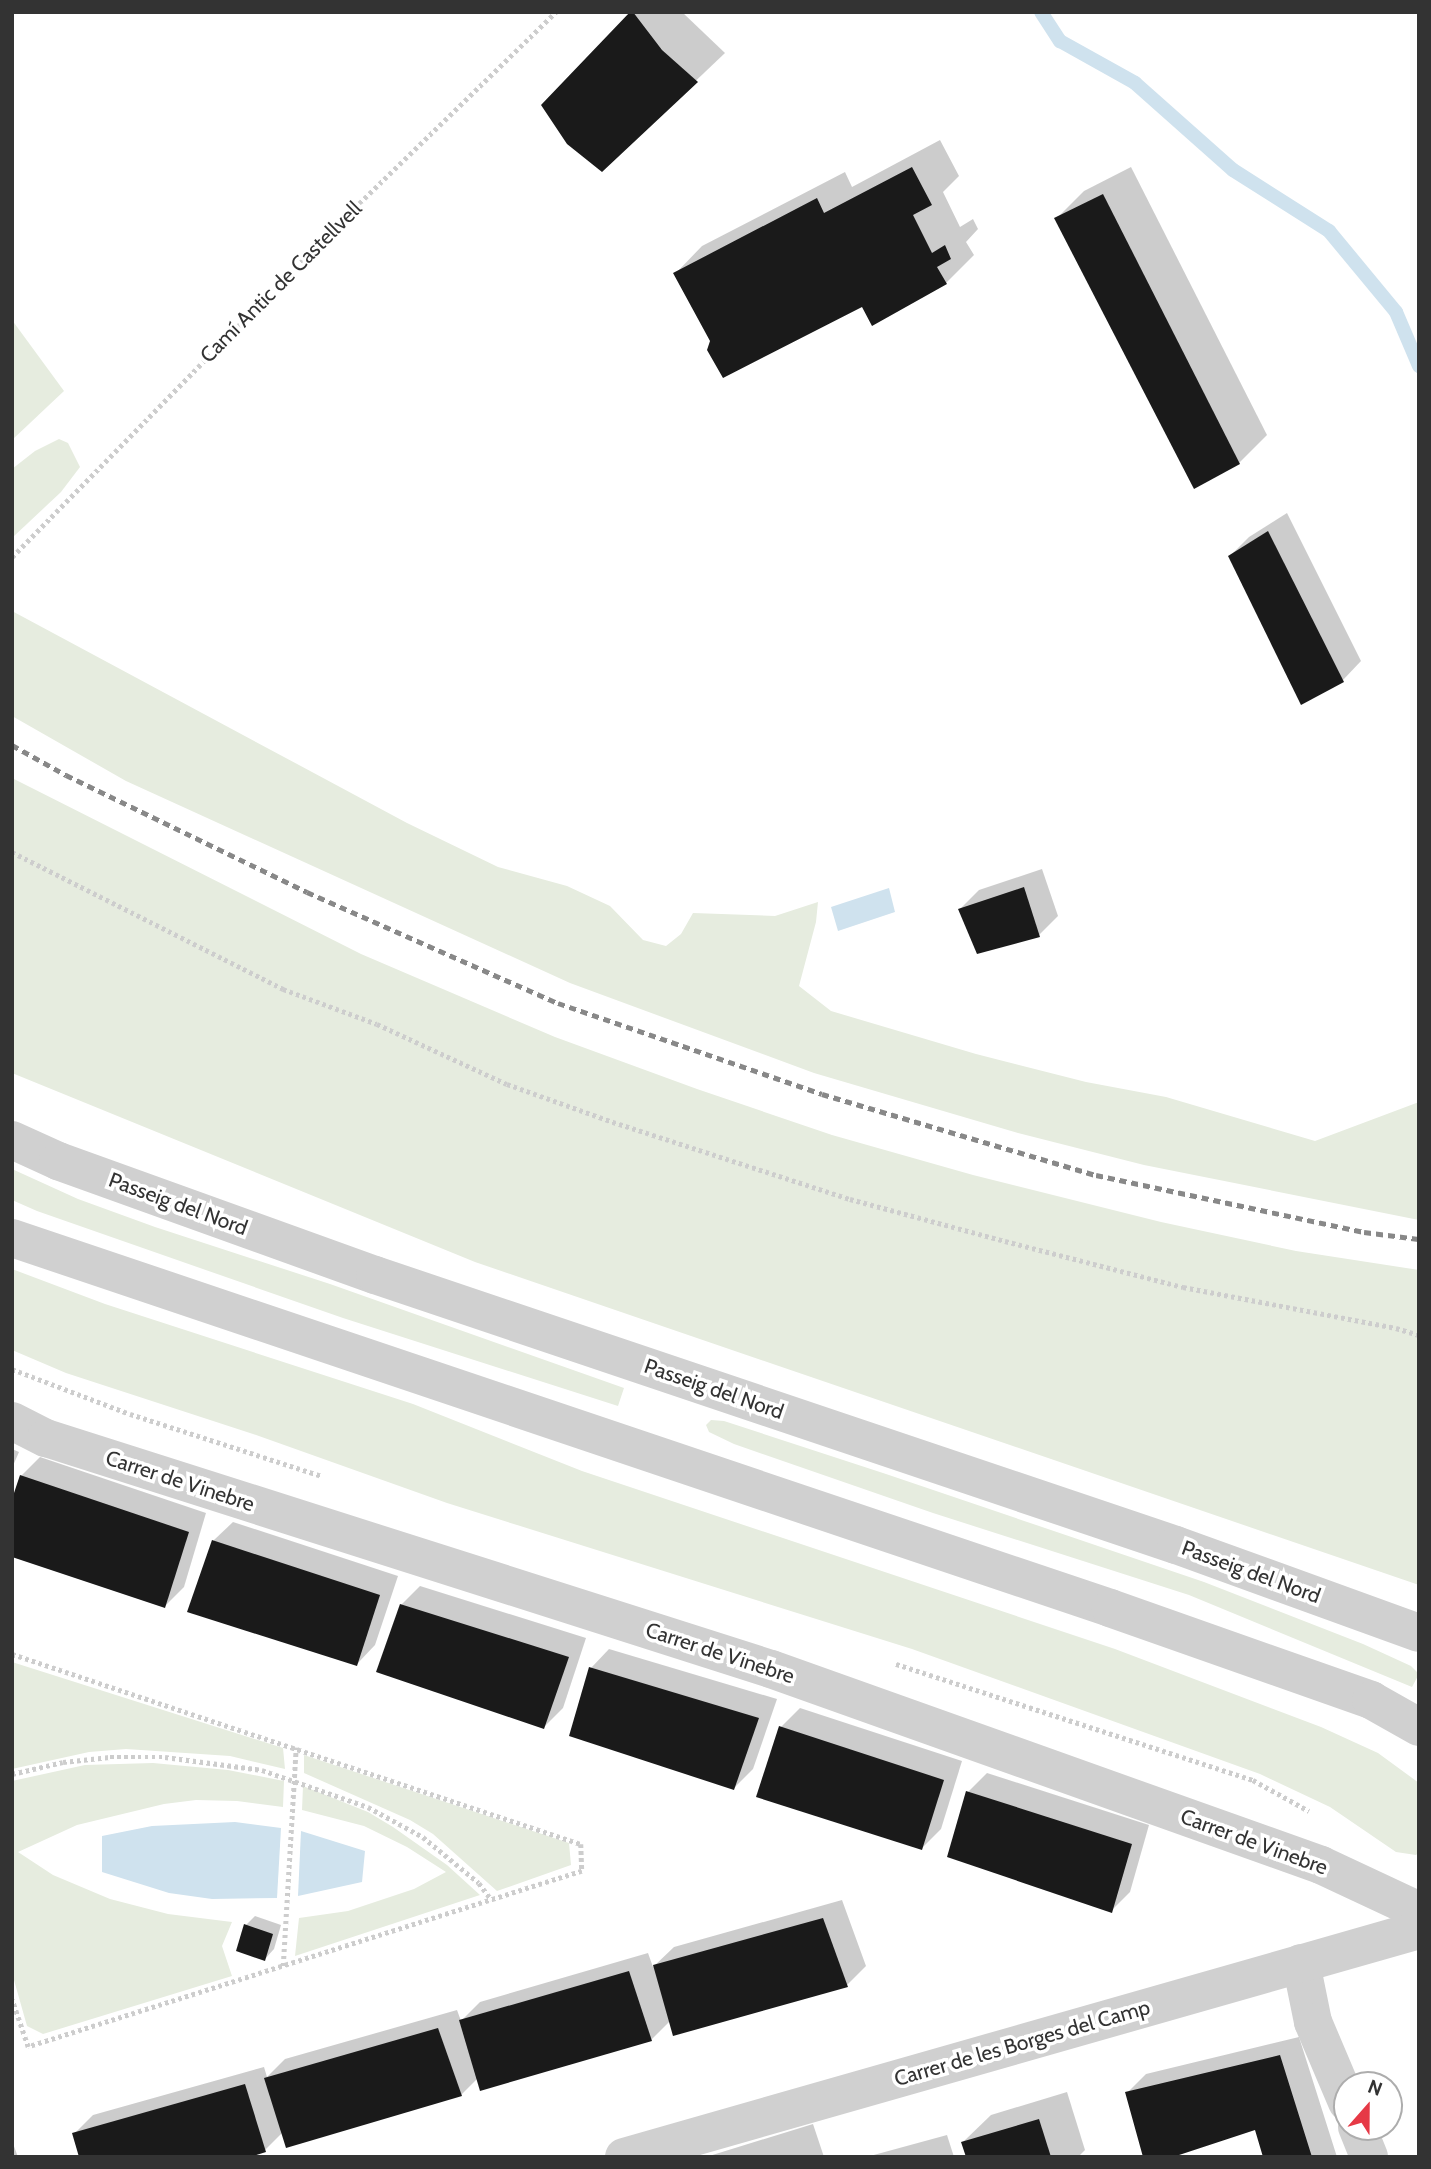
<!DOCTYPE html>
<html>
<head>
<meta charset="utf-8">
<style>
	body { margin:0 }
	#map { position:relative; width:1431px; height:2169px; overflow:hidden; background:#fff; font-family:Cabin,sans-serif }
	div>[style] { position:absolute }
	.green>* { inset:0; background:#e6ecdf }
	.water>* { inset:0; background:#cfe2ee }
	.shadow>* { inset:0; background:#0003 }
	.stream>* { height:14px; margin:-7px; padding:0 7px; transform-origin:7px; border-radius:7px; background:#cfe2ee }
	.building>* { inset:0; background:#1a1a1a }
	.path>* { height:4.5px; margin-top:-2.25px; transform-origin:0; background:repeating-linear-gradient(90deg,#cdcdcd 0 3.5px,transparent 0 7px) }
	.minor>* { height:38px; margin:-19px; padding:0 19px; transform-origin:19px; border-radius:19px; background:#d0d0d0 }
	.rail>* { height:5px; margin-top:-2.5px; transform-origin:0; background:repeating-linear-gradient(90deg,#888 0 7px,transparent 0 12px) }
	span { translate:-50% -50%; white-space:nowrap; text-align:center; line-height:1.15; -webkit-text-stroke:7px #fff; paint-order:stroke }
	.street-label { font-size:21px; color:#333 }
	.frame { position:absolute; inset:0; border:14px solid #333; pointer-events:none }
	.north { position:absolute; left:1333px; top:2071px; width:70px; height:70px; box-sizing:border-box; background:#fff; border:2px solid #adadad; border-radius:50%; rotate:21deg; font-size:19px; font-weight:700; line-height:28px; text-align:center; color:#333 }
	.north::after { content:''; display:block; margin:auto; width:24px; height:32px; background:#e63946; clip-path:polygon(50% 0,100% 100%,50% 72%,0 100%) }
</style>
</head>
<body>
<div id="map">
	<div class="green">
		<i style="clip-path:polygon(12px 320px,64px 391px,12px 440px)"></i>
		<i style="clip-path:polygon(59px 439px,68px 443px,80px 467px,61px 492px,12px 538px,12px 469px,35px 451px)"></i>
		<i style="clip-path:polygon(12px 611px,407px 823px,498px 867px,567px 886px,610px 906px,643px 940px,666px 946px,681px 934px,693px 913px,775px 916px,818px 902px,816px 922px,799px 986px,831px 1011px,976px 1054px,1086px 1082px,1166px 1097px,1315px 1141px,1419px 1102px,1419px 1220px,1144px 1165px,1018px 1133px,814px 1073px,570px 983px,126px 781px,12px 716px)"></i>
		<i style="clip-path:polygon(12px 778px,361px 954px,555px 1037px,697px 1089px,832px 1135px,973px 1175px,1161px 1222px,1296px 1251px,1419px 1270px,1419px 1585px,475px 1262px,12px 1073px)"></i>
		<i style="clip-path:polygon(12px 1169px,78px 1199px,155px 1227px,330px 1284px,624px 1388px,618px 1406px,343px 1318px,37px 1211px,12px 1200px)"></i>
		<i style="clip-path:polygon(12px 1269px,105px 1304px,413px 1404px,582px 1471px,1115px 1649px,1321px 1727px,1378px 1753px,1419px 1783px,1419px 1852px,1416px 1855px,1396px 1852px,1330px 1807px,1260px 1774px,912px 1649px,447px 1503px,253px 1434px,66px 1373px,12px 1350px)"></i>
		<i style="clip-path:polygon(711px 1420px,724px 1421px,886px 1474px,1204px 1582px,1363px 1644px,1411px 1666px,1419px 1674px,1412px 1687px,1189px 1595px,933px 1513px,734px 1444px,709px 1432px,706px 1425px)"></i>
		<i style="clip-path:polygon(12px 1662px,283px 1748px,285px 1769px,230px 1756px,126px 1749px,89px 1752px,12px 1769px)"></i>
		<i style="clip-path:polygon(304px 1755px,569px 1843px,571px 1865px,497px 1891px,433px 1834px,410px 1820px,304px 1773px)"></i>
		<i style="clip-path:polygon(153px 1763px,228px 1770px,284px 1781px,283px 1807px,237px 1801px,196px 1800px,164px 1804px,77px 1825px,18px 1852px,53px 1875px,110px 1899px,168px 1914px,232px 1922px,222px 1946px,232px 1976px,43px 2034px,27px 2026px,12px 1973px,12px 1781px,85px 1765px)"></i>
		<i style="clip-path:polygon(303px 1786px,368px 1812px,393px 1827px,447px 1865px,480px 1895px,295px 1956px,299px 1918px,348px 1911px,414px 1889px,446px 1872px,407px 1847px,364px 1826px,302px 1810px)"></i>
	</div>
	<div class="water">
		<i style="clip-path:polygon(889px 888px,895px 912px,838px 931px,831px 907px)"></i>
		<i style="clip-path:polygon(235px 1822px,281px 1828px,277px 1898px,212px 1899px,169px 1893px,102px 1872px,102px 1836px,152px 1826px)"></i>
		<i style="clip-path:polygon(301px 1831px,365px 1851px,362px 1882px,298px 1896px)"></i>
	</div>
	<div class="shadow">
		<i style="clip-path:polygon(632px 12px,682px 12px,725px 53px,602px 170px)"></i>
		<i style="clip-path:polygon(940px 140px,959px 176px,943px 192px,960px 227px,973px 219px,978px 229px,966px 242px,974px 255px,946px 283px,711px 341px,675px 274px,702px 246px,845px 172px,852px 187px)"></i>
		<i style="clip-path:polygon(1131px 167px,1267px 435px,1239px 463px,1056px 219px,1084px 191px)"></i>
		<i style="clip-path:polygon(1287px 513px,1361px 661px,1343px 680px,1230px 556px,1249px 537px)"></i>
		<i style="clip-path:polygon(1042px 869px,1058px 916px,1039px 935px,960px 909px,979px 890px)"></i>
		<i style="clip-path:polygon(12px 1449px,19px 1452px,12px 1468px)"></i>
		<i style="clip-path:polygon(40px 1457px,206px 1513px,184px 1587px,165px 1606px,21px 1476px)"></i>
		<i style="clip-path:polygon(233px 1522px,398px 1576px,375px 1645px,357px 1664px,189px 1610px,214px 1540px)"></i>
		<i style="clip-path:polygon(420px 1586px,586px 1638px,563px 1708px,544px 1727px,401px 1605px)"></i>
		<i style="clip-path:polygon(609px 1649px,777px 1699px,753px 1769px,734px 1788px,591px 1668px)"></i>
		<i style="clip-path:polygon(800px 1708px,962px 1761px,941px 1829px,922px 1848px,781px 1727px)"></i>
		<i style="clip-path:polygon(987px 1773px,1149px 1825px,1130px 1892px,1111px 1911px,949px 1856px,968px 1792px)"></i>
		<i style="clip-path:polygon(842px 1900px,866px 1966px,847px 1985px,671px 2020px,651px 2040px,478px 2078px,461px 2095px,283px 2132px,265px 2150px,74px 2134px,93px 2115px,264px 2067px,267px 2077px,285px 2059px,457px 2010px,461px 2021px,480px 2002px,648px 1953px,653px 1967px,674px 1947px)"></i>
		<i style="clip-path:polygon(255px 1916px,281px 1925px,274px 1949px,265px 1959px,246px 1925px)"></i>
		<i style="clip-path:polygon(1299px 2037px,1337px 2157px,1265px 2157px,1256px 2127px,1127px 2093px,1146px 2074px)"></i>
		<i style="clip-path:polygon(1067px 2092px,1085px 2150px,1078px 2157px,968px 2157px,963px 2142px,991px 2115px)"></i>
		<i style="clip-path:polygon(813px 2124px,824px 2157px,706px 2157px)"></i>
		<i style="clip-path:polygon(947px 2135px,954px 2157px,869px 2157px,870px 2156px)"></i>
		<i style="clip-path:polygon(12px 2141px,18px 2157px,12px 2157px)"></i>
	</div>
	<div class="stream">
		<i style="left:1041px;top:12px;width:35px;rotate:57deg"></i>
		<i style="left:1060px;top:41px;width:86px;rotate:29.2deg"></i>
		<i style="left:1135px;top:83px;width:131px;rotate:41.6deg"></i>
		<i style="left:1233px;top:170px;width:114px;rotate:32.4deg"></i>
		<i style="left:1329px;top:231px;width:105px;rotate:50.4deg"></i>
		<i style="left:1396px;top:312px;width:59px;rotate:66.9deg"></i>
	</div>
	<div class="building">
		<i style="clip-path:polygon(630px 12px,633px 12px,662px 50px,698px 82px,602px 172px,567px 144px,541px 105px)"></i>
		<i style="clip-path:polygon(912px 167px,932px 205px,913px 215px,932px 253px,945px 245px,951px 259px,937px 267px,947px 284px,872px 326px,862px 307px,723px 378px,707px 350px,710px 341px,673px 273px,817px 198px,824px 213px)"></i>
		<i style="clip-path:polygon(1103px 194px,1240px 464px,1194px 489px,1054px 218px)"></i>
		<i style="clip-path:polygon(1268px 531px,1344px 682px,1301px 705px,1228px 556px)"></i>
		<i style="clip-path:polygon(1024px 887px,1040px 937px,977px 954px,958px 909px)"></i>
		<i style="clip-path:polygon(20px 1475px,189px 1532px,165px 1608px,12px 1557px,12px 1499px)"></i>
		<i style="clip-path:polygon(212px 1540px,380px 1595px,357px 1666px,187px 1612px)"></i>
		<i style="clip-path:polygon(400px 1604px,569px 1657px,544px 1729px,376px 1672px)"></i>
		<i style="clip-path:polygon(589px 1667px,759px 1718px,734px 1790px,569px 1736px)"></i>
		<i style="clip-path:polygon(779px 1726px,944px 1780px,922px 1850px,756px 1797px)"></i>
		<i style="clip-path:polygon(966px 1791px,1132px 1844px,1112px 1913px,947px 1857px)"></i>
		<i style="clip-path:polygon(823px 1918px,848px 1987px,673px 2036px,653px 1965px)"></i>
		<i style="clip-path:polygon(244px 1924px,273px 1934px,265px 1961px,236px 1951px)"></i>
		<i style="clip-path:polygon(629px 1971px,652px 2041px,480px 2091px,459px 2020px)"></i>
		<i style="clip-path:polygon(438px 2028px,462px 2096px,286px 2148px,264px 2078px)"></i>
		<i style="clip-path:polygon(1280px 2055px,1312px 2157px,1263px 2157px,1255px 2130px,1173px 2157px,1143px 2157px,1125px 2092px)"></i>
		<i style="clip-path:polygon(245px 2084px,266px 2152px,250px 2157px,79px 2157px,72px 2133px)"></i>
		<i style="clip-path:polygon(1039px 2119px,1051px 2157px,966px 2157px,961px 2142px)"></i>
	</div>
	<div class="path">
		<i style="left:12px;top:557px;width:474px;rotate:-45.6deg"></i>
		<i style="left:344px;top:218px;width:296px;rotate:-44.2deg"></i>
		<i style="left:12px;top:852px;width:304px;rotate:26.8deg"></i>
		<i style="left:283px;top:989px;width:100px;rotate:20.4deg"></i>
		<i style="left:377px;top:1024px;width:143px;rotate:24.8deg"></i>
		<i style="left:507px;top:1084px;width:119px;rotate:19.7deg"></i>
		<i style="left:619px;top:1124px;width:243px;rotate:18deg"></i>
		<i style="left:850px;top:1199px;width:161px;rotate:15.2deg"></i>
		<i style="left:1005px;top:1241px;width:184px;rotate:14.5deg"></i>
		<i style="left:1183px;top:1287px;width:217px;rotate:10.9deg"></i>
		<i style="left:1396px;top:1328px;width:24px;rotate:17deg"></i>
		<i style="left:12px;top:1369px;width:126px;rotate:20.9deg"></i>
		<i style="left:130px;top:1414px;width:202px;rotate:17.9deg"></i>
		<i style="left:12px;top:1654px;width:600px;rotate:18.47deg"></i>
		<i style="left:581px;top:1844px;width:27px;rotate:88deg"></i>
		<i style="left:582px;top:1871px;width:581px;rotate:162.38deg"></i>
		<i style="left:28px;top:2047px;width:50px;rotate:-108.8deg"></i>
		<i style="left:896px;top:1664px;width:375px;rotate:18deg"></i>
		<i style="left:1253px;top:1780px;width:64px;rotate:29deg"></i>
		<i style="left:12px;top:1774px;width:52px;rotate:-13.2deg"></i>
		<i style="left:63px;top:1762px;width:47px;rotate:-6.1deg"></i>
		<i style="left:110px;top:1757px;width:55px"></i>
		<i style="left:165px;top:1757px;width:98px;rotate:7.6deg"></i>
		<i style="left:262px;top:1770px;width:112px;rotate:19.2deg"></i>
		<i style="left:368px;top:1807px;width:63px;rotate:28.6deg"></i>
		<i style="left:423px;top:1837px;width:72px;rotate:39.4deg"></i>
		<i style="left:479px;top:1883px;width:21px;rotate:53deg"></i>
		<i style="left:283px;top:1966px;width:219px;rotate:-86.6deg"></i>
	</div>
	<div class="minor">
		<i style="left:12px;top:1140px;width:51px;rotate:24.5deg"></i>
		<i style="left:58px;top:1161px;width:337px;rotate:19.8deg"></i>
		<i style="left:375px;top:1275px;width:845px;rotate:18.63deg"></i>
		<i style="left:1176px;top:1545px;width:258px;rotate:19.9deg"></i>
		<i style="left:12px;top:1238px;width:1159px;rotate:18.62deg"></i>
		<i style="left:1110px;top:1608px;width:277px;rotate:19.4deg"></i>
		<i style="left:1371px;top:1700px;width:55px;rotate:29.4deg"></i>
		<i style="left:12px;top:1421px;width:38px;rotate:27deg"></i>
		<i style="left:46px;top:1438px;width:761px;rotate:17.67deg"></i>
		<i style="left:771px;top:1669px;width:584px;rotate:19.61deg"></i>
		<i style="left:1321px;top:1865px;width:108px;rotate:25.1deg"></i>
		<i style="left:1301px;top:1963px;width:60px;rotate:78.5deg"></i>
		<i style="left:1313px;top:2022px;width:87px;rotate:67deg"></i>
		<i style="left:1357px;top:2127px;width:32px;rotate:68deg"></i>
		<i style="left:624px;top:2157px;width:827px;rotate:-15.94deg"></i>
	</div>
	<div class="rail">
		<i style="left:12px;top:745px;width:62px;rotate:29.1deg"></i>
		<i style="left:66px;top:775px;width:268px;rotate:25.9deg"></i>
		<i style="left:307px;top:892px;width:274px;rotate:23.9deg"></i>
		<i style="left:558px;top:1003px;width:279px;rotate:19deg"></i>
		<i style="left:822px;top:1094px;width:286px;rotate:16.5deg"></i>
		<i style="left:1096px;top:1175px;width:274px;rotate:12deg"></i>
		<i style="left:1364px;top:1232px;width:55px;rotate:7.3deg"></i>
	</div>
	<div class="street-label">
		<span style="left:281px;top:282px;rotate:-45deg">Camí Antic de Castellvell</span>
		<span style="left:178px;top:1204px;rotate:20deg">Passeig del Nord</span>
		<span style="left:714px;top:1389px;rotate:19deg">Passeig del Nord</span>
		<span style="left:180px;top:1481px;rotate:18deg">Carrer de Vinebre</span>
		<span style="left:1251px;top:1572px;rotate:20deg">Passeig del Nord</span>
		<span style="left:720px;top:1653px;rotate:18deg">Carrer de Vinebre</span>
		<span style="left:1254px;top:1842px;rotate:20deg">Carrer de Vinebre</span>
		<span style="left:1022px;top:2043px;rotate:-16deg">Carrer de les Borges del Camp</span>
	</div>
	<div class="frame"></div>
	<div class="north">N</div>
</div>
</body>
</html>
